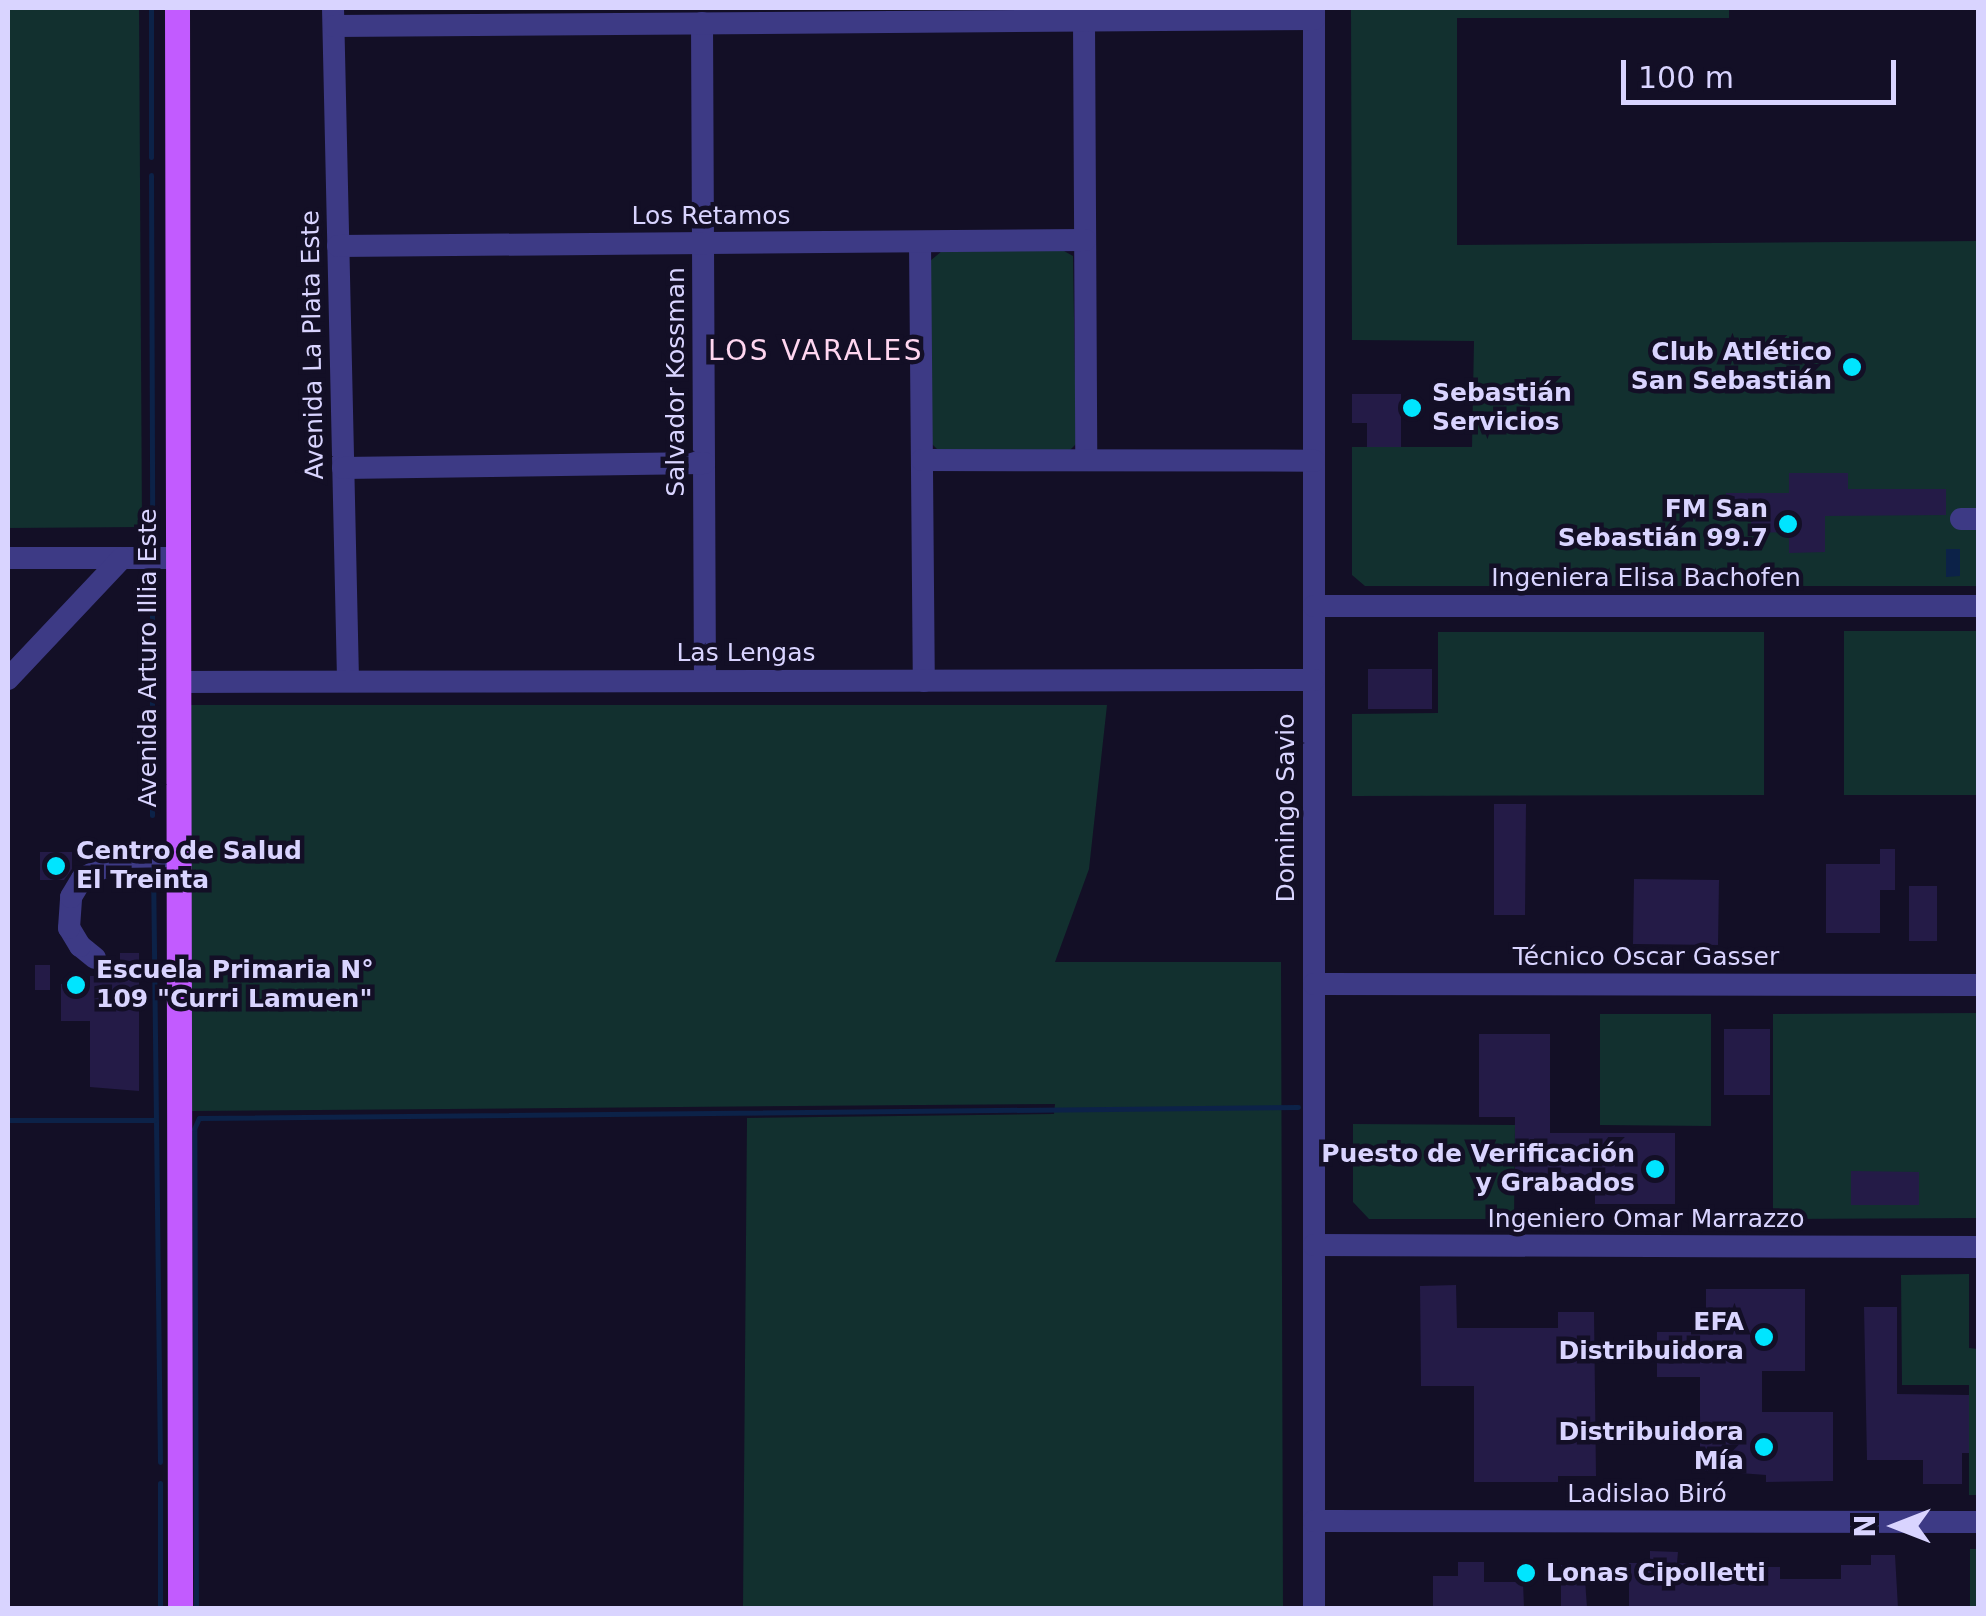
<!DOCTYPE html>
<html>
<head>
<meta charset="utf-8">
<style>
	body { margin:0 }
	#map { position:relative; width:1986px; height:1616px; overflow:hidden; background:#130f26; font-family:"DejaVu Sans",sans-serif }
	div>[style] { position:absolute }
	.green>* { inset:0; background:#12302f }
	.water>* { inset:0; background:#0c2248 }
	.stream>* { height:5px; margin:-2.5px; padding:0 2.5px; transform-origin:2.5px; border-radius:2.5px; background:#0c2248 }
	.building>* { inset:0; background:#241b47 }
	.minor>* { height:22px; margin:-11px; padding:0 11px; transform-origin:11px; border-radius:11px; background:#3d3a85 }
	.major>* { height:25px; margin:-12.5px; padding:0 12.5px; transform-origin:12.5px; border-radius:12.5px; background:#c25bff }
	.dots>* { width:28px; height:28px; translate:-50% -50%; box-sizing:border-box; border:5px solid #130f26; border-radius:50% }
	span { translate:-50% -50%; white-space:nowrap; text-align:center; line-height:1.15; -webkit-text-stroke:9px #130f26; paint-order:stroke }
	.street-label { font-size:25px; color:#d9d4ff }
	.poi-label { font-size:25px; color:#d9d4ff; font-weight:700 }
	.right { translate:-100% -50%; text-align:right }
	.left { translate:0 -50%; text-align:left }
	.neighbourhood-label { font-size:28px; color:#ffd6f0; letter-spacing:2.5px }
	.frame { position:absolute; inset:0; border:10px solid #d9d4ff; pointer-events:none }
	.north { position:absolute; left:1846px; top:1476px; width:100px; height:100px; -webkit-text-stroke:8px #130f26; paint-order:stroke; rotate:270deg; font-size:28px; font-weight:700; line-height:40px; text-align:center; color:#d9d4ff }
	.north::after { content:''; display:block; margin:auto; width:35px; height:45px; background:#d9d4ff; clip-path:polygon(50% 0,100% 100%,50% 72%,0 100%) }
	.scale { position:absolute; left:1621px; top:60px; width:275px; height:45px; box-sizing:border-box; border:5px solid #d9d4ff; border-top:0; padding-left:12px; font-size:30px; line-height:35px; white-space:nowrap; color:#d9d4ff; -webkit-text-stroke:8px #130f26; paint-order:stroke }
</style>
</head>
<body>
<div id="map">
	<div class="green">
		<i style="clip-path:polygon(8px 8px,139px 8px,142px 527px,8px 528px)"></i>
		<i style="clip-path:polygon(1351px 8px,1729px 8px,1729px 18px,1457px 18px,1457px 245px,1978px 241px,1978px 586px,1365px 586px,1352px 575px,1352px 447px,1472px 447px,1474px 341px,1352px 340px)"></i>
		<i style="clip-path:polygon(942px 251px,1064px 251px,1073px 256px,1076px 444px,1070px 450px,938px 450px,932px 444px,930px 261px)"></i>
		<i style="clip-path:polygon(1844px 631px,1978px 631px,1978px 795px,1844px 795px)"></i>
		<i style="clip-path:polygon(1438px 632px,1764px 632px,1764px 795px,1352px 796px,1352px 714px,1438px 713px)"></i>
		<i style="clip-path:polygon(191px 705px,1107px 705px,1089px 869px,1055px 962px,1281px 962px,1283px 1608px,743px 1608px,747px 1118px,1054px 1114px,1055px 1104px,191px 1111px)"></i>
		<i style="clip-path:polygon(1978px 1013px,1978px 1218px,1773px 1219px,1773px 1014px)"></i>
		<i style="clip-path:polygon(1600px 1014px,1711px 1014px,1711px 1126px,1600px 1125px)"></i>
		<i style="clip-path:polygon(1353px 1124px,1515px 1125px,1514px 1219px,1369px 1219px,1353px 1202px)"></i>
		<i style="clip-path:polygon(1969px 1274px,1969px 1348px,1978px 1349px,1978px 1495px,1969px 1495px,1969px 1385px,1902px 1385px,1901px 1275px)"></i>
		<i style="clip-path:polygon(1970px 1549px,1978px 1549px,1978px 1608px,1970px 1608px)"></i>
	</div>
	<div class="water">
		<i style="clip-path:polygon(1946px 549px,1960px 549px,1960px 576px,1946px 577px)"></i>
	</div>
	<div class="stream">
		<i style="left:151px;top:8px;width:149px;rotate:90deg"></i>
		<i style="left:151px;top:175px;width:368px;rotate:89.8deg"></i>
		<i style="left:152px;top:576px;width:239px;rotate:90deg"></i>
		<i style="left:153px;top:865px;width:597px;rotate:89.33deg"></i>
		<i style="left:8px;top:1120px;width:146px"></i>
		<i style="left:160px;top:1483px;width:125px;rotate:90deg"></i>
		<i style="left:196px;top:1608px;width:479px;rotate:-90.2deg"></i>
		<i style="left:194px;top:1129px;width:12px;rotate:-66deg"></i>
		<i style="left:199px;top:1118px;width:1099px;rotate:-0.57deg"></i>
	</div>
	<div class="building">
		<i style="clip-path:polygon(1352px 394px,1401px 394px,1401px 447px,1367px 447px,1367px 423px,1352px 423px)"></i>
		<i style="clip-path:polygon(1789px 473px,1848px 473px,1848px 489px,1946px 489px,1946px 515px,1825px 516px,1825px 552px,1789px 553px,1789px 532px,1751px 533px,1751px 516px,1726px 516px,1726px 493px,1789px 493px)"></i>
		<i style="clip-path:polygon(1368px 669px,1432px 669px,1432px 709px,1368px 709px)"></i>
		<i style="clip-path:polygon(1494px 804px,1526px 804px,1525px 915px,1494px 915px)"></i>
		<i style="clip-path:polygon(1880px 849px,1895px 849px,1895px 890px,1880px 890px,1880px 933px,1826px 933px,1826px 864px,1880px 864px)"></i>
		<i style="clip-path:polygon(40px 852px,72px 852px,72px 869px,64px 880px,40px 880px)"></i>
		<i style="clip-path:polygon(1634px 879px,1719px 880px,1718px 945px,1633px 944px)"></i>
		<i style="clip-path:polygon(1909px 886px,1937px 886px,1937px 941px,1909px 941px)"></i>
		<i style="clip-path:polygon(120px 953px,139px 953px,139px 1091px,90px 1087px,90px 1021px,61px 1021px,61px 984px,90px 984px,90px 976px,120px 976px)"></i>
		<i style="clip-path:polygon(35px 965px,50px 965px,50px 990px,35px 990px)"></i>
		<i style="clip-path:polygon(1724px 1029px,1770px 1029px,1770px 1095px,1724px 1095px)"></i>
		<i style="clip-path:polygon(1479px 1034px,1550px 1034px,1550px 1133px,1675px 1133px,1675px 1204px,1595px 1204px,1595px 1190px,1515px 1190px,1515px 1117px,1479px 1117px)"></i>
		<i style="clip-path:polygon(1851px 1171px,1919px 1172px,1919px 1205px,1851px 1205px)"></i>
		<i style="clip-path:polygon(1456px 1285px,1457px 1328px,1558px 1328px,1558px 1312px,1594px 1312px,1596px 1476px,1558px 1476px,1558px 1482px,1474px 1482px,1474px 1386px,1421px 1386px,1420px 1286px)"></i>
		<i style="clip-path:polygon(1706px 1289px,1805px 1289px,1805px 1371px,1762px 1371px,1762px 1412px,1833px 1412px,1833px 1481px,1766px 1482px,1766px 1475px,1700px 1470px,1700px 1377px,1657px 1377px,1657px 1332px,1706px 1332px)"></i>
		<i style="clip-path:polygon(1864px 1307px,1897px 1307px,1897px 1394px,1969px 1395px,1969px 1453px,1962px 1453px,1962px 1484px,1923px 1484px,1923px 1460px,1867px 1460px)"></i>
		<i style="clip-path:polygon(1650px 1551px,1678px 1552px,1677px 1563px,1723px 1564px,1723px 1574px,1766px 1574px,1766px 1567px,1780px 1567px,1780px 1579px,1841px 1579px,1841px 1565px,1871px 1565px,1871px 1555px,1895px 1555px,1898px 1608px,1629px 1608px,1629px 1563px,1650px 1563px)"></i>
		<i style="clip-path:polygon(1458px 1562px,1484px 1562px,1484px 1582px,1523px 1582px,1524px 1608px,1433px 1608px,1433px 1576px,1458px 1576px)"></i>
		<i style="clip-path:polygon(1561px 1565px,1584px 1565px,1587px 1608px,1561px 1608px)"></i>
	</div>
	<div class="minor">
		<i style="left:333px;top:8px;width:673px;rotate:88.72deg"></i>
		<i style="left:1314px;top:8px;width:1600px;rotate:90deg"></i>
		<i style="left:1084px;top:21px;width:439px;rotate:89.7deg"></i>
		<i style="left:702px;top:23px;width:658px;rotate:89.74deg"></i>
		<i style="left:334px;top:26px;width:980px;rotate:-0.41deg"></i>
		<i style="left:920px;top:242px;width:439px;rotate:89.5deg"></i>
		<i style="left:338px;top:246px;width:747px;rotate:-0.46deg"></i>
		<i style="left:922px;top:460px;width:392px;rotate:0.1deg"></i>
		<i style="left:343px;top:468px;width:361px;rotate:-0.8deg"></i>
		<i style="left:1961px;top:519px;width:17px"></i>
		<i style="left:8px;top:558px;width:170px"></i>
		<i style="left:1314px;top:606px;width:664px"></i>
		<i style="left:8px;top:679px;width:166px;rotate:-46.7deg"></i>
		<i style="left:178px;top:682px;width:1136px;rotate:-0.1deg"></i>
		<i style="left:95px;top:958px;width:19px;rotate:-141deg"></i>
		<i style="left:80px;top:946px;width:21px;rotate:-121deg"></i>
		<i style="left:69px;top:928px;width:31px;rotate:-86deg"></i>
		<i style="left:71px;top:897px;width:21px;rotate:-59deg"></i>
		<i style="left:82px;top:879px;width:46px;rotate:-28.8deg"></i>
		<i style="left:122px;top:857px;width:56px;rotate:-1deg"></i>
		<i style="left:1314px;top:984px;width:664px;rotate:0.09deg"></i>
		<i style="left:1314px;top:1245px;width:664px;rotate:0.17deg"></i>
		<i style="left:1314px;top:1521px;width:664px;rotate:0.09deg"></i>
	</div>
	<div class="major">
		<i style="left:177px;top:8px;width:1600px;rotate:89.89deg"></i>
	</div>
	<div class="dots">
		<i style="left:1852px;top:367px;background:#00e5ff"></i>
		<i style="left:1412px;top:408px;background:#00e5ff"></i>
		<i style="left:1788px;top:524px;background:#00e5ff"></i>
		<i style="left:56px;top:866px;background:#00e5ff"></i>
		<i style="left:76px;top:985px;background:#00e5ff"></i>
		<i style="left:1655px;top:1169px;background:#00e5ff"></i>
		<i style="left:1764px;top:1337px;background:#00e5ff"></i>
		<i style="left:1764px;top:1447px;background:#00e5ff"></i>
		<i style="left:1526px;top:1573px;background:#00e5ff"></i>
	</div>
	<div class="street-label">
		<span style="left:711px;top:216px">Los Retamos</span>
		<span style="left:313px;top:345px;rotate:-91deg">Avenida La Plata Este</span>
		<span style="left:676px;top:382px;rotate:-90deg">Salvador Kossman</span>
		<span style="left:1646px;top:578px">Ingeniera Elisa Bachofen</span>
		<span style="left:746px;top:653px">Las Lengas</span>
		<span style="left:148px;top:658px;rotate:-90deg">Avenida Arturo Illia Este</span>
		<span style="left:1286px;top:808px;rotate:-90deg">Domingo Savio</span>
		<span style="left:1646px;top:957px">Técnico Oscar Gasser</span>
		<span style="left:1646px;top:1219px">Ingeniero Omar Marrazzo</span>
		<span style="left:1647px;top:1494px">Ladislao Biró</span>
	</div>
	<div class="poi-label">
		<span class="right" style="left:1832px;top:367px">Club Atlético<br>San Sebastián</span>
		<span class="left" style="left:1432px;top:408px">Sebastián<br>Servicios</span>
		<span class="right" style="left:1768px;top:524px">FM San<br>Sebastián 99.7</span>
		<span class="left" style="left:76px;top:866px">Centro de Salud<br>El Treinta</span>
		<span class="left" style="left:96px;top:985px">Escuela Primaria N°<br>109 "Curri Lamuen"</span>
		<span class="right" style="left:1635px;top:1169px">Puesto de Verificación<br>y Grabados</span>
		<span class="right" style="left:1744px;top:1337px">EFA<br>Distribuidora</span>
		<span class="right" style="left:1744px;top:1447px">Distribuidora<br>Mía</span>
		<span class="left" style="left:1546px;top:1573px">Lonas Cipolletti</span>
	</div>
	<div class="neighbourhood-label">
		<span style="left:816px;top:351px">LOS VARALES</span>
	</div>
	<div class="frame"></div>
	<div class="north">N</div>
	<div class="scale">100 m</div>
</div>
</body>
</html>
